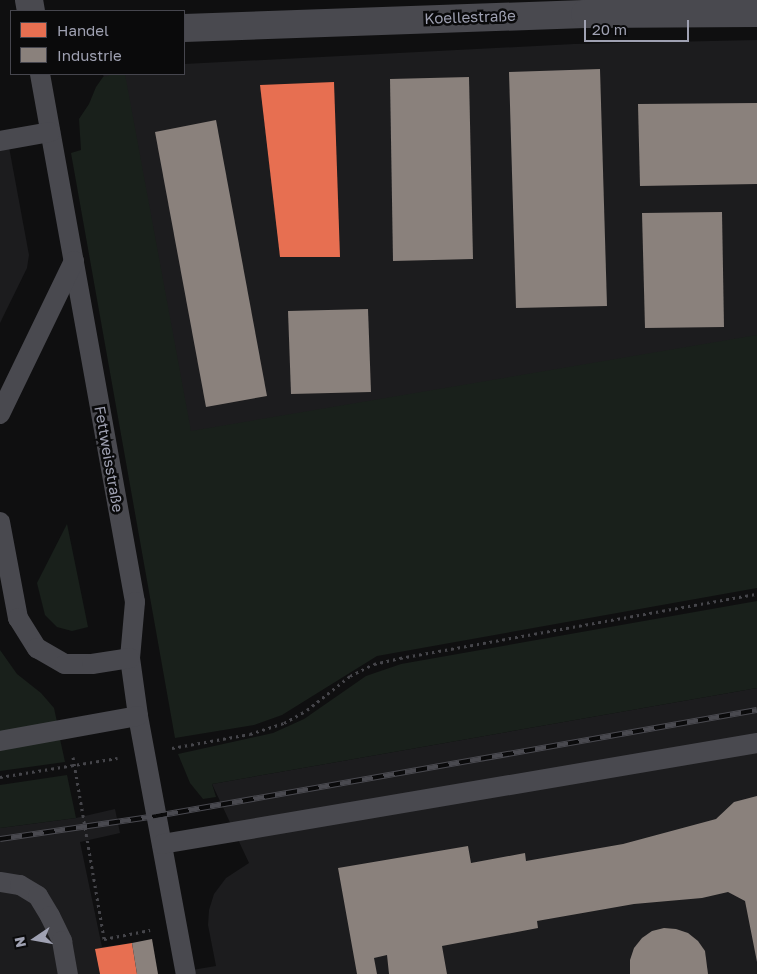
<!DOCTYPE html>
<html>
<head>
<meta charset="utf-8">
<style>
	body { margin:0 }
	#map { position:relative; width:757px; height:974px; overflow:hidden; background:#0f0f10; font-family:"Golos Text",sans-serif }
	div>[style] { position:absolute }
	.built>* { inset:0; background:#1c1c1e }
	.green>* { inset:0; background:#19201b }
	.shops>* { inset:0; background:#e76f51 }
	.industry>* { inset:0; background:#8a817c }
	.path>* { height:3px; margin-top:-1.5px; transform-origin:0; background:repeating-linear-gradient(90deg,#45454a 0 2.5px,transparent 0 6.5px) }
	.lane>* { height:20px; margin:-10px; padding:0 10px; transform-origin:10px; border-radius:10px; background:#49494f }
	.street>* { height:28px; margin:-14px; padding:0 14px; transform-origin:14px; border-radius:14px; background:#49494f }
	.rail>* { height:5.5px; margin-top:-2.75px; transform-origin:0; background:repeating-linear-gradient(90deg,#0a0a0b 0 11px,#4a4a50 0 22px); box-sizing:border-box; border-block:1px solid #4a4a50 }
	span { translate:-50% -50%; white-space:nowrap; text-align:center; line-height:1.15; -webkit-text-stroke:5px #0a0a0b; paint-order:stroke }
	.street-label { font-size:15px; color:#9fa1b2 }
	.legend { position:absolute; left:10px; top:10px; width:175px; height:65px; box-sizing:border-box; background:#0a0a0b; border:1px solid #46464e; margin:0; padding:6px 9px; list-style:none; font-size:15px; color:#9fa1b2 }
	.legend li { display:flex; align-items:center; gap:10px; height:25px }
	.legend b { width:25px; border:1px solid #46464e }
	.north { position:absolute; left:10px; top:914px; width:50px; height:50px; -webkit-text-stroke:4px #0a0a0b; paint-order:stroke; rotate:258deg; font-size:14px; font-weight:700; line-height:20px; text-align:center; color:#9fa1b2 }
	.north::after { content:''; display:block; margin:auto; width:18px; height:22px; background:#9fa1b2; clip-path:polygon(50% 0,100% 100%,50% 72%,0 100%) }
	.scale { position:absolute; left:584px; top:20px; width:105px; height:22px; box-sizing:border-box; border:2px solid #9fa1b2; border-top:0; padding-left:6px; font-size:15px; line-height:18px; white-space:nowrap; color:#9fa1b2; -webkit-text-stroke:4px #0a0a0b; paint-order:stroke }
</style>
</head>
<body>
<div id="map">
	<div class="built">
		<i style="clip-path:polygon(757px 40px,757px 343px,172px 449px,103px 74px,184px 74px,184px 64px,574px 44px)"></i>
		<i style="clip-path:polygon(9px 147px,29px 255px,27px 268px,0 323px,0 149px)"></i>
		<i style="clip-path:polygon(757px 688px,757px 974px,186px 974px,186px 971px,216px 966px,208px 925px,209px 910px,214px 894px,226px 878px,249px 863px,212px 784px)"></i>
		<i style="clip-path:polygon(115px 809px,120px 833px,80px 842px,102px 947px,132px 943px,137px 974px,0 974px,0 828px,76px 818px)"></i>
	</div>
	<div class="green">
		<i style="clip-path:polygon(108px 74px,125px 74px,191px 431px,757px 335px,757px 588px,377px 656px,282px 715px,254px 725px,175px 738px,71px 153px,81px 150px,79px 119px,89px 104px,96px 87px,103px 77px,109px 76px)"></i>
		<i style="clip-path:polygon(67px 524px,88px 627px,72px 631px,57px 627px,45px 615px,37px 583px)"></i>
		<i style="clip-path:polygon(757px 601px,757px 688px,212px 784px,216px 797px,203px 799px,190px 783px,178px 754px,273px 733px,304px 719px,366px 676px,401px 664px)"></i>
		<i style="clip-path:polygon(0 650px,17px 674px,41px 693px,54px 708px,57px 722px,0 732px)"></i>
		<i style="clip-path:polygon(60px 739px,65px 762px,0 771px,0 750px)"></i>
		<i style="clip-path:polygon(67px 775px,76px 818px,0 828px,0 785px)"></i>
	</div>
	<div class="shops">
		<i style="clip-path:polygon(334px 82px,340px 257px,280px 257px,260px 85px)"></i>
		<i style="clip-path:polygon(132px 943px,137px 974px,100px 974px,95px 949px)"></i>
	</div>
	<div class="industry">
		<i style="clip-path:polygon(600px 69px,607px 306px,516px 308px,509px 72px)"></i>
		<i style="clip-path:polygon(469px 77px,473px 259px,393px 261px,390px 79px)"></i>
		<i style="clip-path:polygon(757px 103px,757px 184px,640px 186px,638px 104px)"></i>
		<i style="clip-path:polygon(216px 120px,267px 396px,206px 407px,155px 132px)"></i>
		<i style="clip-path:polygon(722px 212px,724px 327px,645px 328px,642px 213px)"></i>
		<i style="clip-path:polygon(368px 309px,371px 392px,291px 394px,288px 311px)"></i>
		<i style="clip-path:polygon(757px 796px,757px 962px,745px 901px,728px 892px,702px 898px,634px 904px,537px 921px,538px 928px,442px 946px,447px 974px,389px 974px,387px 955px,374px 958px,377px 974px,357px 974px,338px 868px,468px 846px,471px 863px,525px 853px,526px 861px,623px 844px,716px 819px,734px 802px)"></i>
		<i style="clip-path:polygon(664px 928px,676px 929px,688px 933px,698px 941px,705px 951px,708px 974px,630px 974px,630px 960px,634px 948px,642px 938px,652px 931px)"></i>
		<i style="clip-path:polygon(152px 939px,158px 974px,137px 974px,132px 943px)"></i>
	</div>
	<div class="path">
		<i style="left:172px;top:748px;width:79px;rotate:-10.2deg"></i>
		<i style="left:250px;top:734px;width:36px;rotate:-18deg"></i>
		<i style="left:284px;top:723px;width:26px;rotate:-29deg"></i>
		<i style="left:307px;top:710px;width:55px;rotate:-38.3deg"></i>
		<i style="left:350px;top:676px;width:27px;rotate:-27deg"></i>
		<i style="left:374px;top:664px;width:27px;rotate:-13deg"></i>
		<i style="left:400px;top:658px;width:363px;rotate:-10.2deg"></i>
		<i style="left:73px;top:757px;width:185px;rotate:80.3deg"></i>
		<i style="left:104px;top:939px;width:47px;rotate:-11.1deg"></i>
		<i style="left:0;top:777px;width:119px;rotate:-9.2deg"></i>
	</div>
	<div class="lane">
		<i style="left:40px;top:74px;width:536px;rotate:79.8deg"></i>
		<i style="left:135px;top:602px;width:56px;rotate:95.1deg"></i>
		<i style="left:130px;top:658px;width:59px;rotate:82.1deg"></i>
		<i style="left:138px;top:716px;width:262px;rotate:79.5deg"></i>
		<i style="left:0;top:141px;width:51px;rotate:-10.2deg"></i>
		<i style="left:0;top:414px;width:170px;rotate:-64.2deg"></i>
		<i style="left:0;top:522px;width:98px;rotate:79.4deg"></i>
		<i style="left:18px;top:618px;width:36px;rotate:58deg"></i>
		<i style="left:37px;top:648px;width:32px;rotate:30deg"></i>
		<i style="left:65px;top:664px;width:27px"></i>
		<i style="left:92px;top:664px;width:38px;rotate:-9deg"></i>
		<i style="left:0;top:741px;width:140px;rotate:-10.3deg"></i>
		<i style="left:162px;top:844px;width:604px;rotate:-9.63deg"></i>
		<i style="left:0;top:882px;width:20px;rotate:9deg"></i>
		<i style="left:20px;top:885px;width:21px;rotate:31deg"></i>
		<i style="left:38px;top:896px;width:23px;rotate:59deg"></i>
		<i style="left:50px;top:916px;width:28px;rotate:64deg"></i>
		<i style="left:62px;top:941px;width:34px;rotate:80deg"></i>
	</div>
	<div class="street">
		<i style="left:29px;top:0;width:11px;rotate:80deg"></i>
		<i style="left:184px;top:28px;width:401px;rotate:-2deg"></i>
		<i style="left:585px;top:14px;width:172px;rotate:-0.3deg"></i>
	</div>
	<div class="rail">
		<i style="left:0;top:839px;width:158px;rotate:-8.4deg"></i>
		<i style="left:156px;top:816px;width:610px;rotate:-10deg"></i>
	</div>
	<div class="street-label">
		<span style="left:470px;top:17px;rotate:-2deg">Koellestraße</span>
		<span style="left:109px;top:459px;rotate:80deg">Fettweisstraße</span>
	</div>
	<ul class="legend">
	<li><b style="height:14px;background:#e76f51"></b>Handel</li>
	<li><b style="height:14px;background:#8a817c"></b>Industrie</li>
	</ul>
	<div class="north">N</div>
	<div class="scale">20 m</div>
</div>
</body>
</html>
